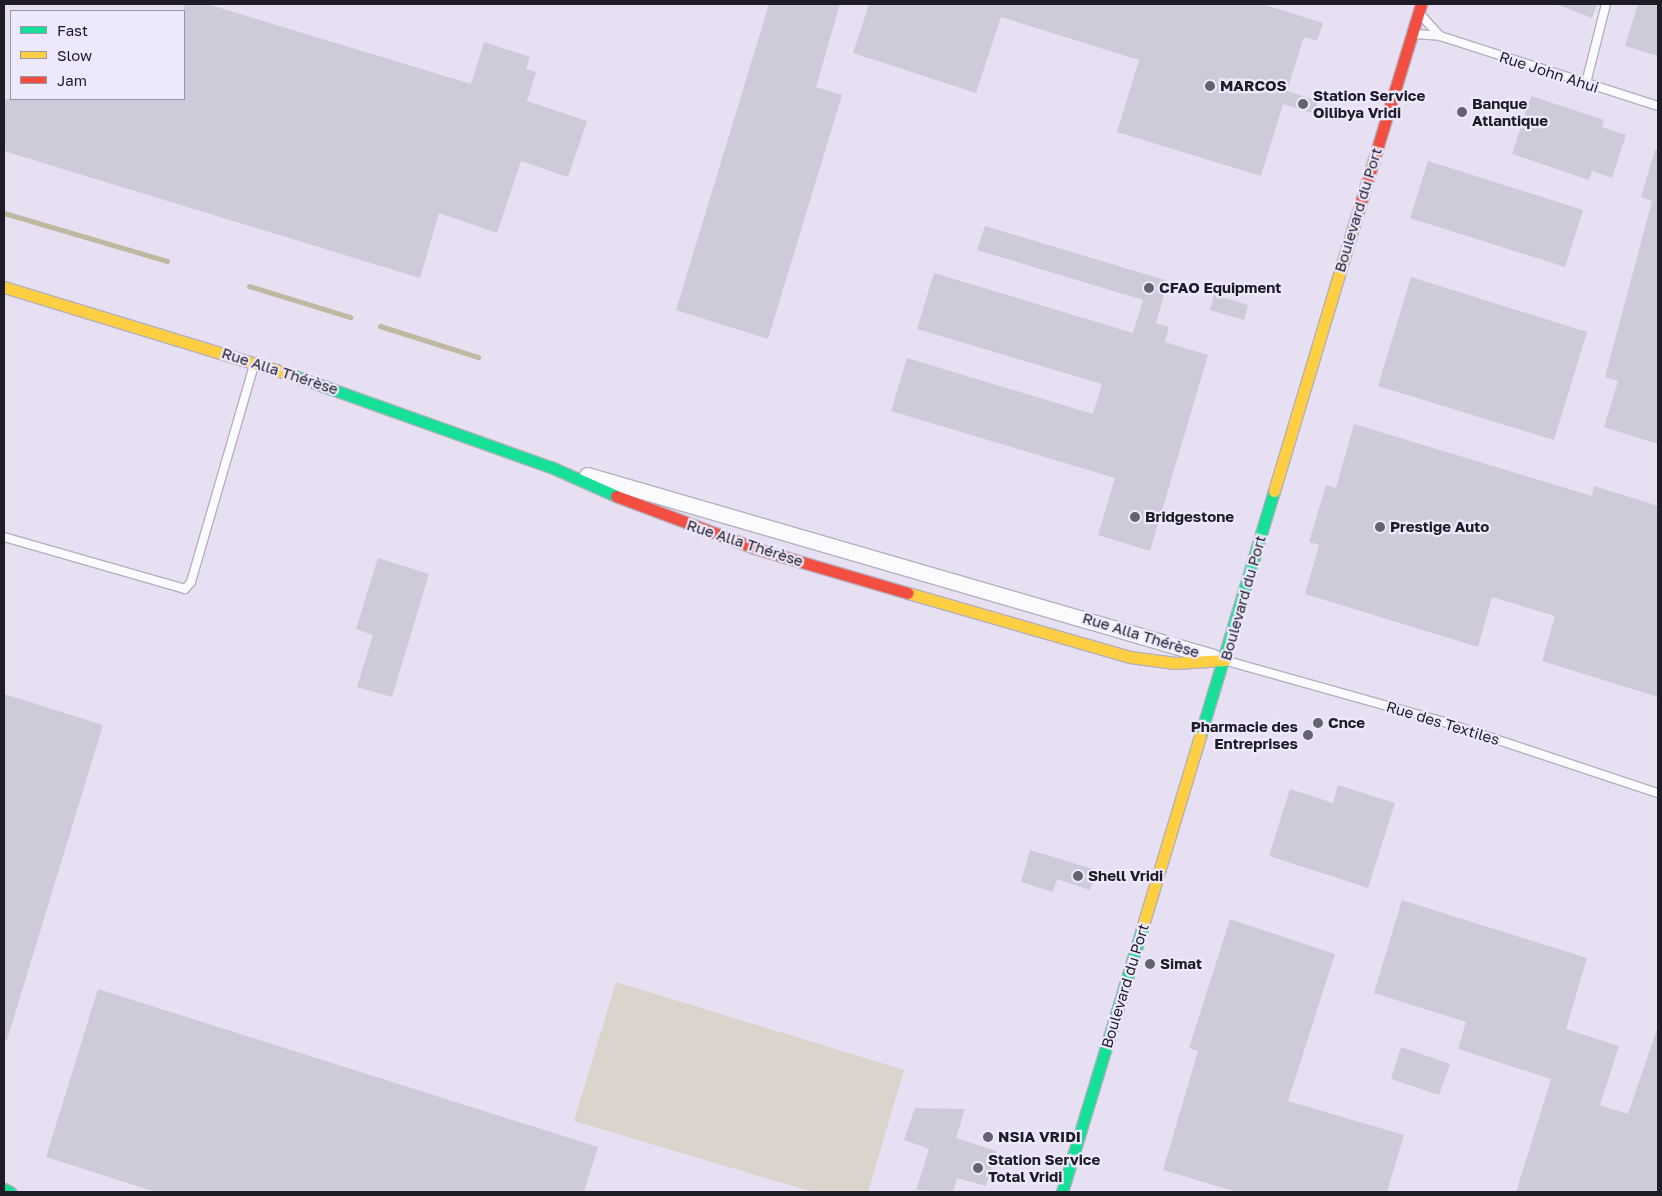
<!DOCTYPE html>
<html>
<head>
<meta charset="utf-8">
<style>
	body { margin:0 }
	#map { position:relative; width:1662px; height:1196px; overflow:hidden; background:#e6e0f2; font-family:"Golos Text",sans-serif }
	div>[style] { position:absolute }
	.green>* { inset:0; background:#dad4cc }
	.stream>* { height:5px; margin:-2.5px; padding:0 2.5px; transform-origin:2.5px; border-radius:2.5px; background:#c0b8a1 }
	.building>* { inset:0; background:#cfcad9 }
	.roads { filter:drop-shadow(1px 0 #b4b0be) drop-shadow(-1px 0 #b4b0be) drop-shadow(0 1px #b4b0be) drop-shadow(0 -1px #b4b0be) }
	.lane>* { height:8px; margin:-4px; padding:0 4px; transform-origin:4px; border-radius:4px; background:#fbfafd }
	.street>* { height:15px; margin:-7.5px; padding:0 7.5px; transform-origin:7.5px; border-radius:7.5px; background:#fbfafd }
	.fast>* { height:11px; margin:-5.5px; padding:0 5.5px; transform-origin:5.5px; border-radius:5.5px; background:#16e098 }
	.slow>* { height:11px; margin:-5.5px; padding:0 5.5px; transform-origin:5.5px; border-radius:5.5px; background:#ffcf43 }
	.jam>* { height:11px; margin:-5.5px; padding:0 5.5px; transform-origin:5.5px; border-radius:5.5px; background:#f24e42 }
	.dots>* { width:14px; height:14px; translate:-50% -50%; box-sizing:border-box; border:2px solid #eee8fc; border-radius:50% }
	span { translate:-50% -50%; white-space:nowrap; text-align:center; line-height:1.15; -webkit-text-stroke:4.5px #eee8fc; paint-order:stroke }
	.street-label { font-size:15px; color:#1f1c27 }
	.poi-label { font-size:15px; color:#1f1c27; font-weight:700 }
	.left { translate:0 -50%; text-align:left }
	.right { translate:-100% -50%; text-align:right }
	.frame { position:absolute; inset:0; border:5px solid #1f1c27; pointer-events:none }
	.legend { position:absolute; left:10px; top:10px; width:175px; height:90px; box-sizing:border-box; background:#eee8fc; border:1px solid #9b96a7; margin:0; padding:6px 9px; list-style:none; font-size:15px; color:#1f1c27 }
	.legend li { display:flex; align-items:center; gap:10px; height:25px }
	.legend b { width:25px; border:1px solid #9b96a7 }
</style>
</head>
<body>
<div id="map">
	<div class="green">
		<i style="clip-path:polygon(616px 982px,904px 1070px,868px 1192px,813px 1192px,574px 1121px)"></i>
	</div>
	<div class="stream">
		<i style="left:4px;top:213px;width:170px;rotate:16.4deg"></i>
		<i style="left:249px;top:286px;width:106px;rotate:17.1deg"></i>
		<i style="left:380px;top:326px;width:103px;rotate:17.6deg"></i>
	</div>
	<div class="building">
		<i style="clip-path:polygon(184px 4px,207px 4px,471px 84px,484px 42px,530px 57px,526px 69px,536px 72px,527px 101px,587px 121px,568px 177px,521px 161px,497px 233px,439px 213px,420px 278px,4px 151px,4px 99px,184px 99px)"></i>
		<i style="clip-path:polygon(769px 4px,840px 4px,816px 87px,842px 95px,768px 339px,676px 310px)"></i>
		<i style="clip-path:polygon(869px 4px,1262px 4px,1323px 23px,1317px 41px,1304px 37px,1287px 91px,1318px 101px,1314px 114px,1283px 104px,1261px 176px,1117px 132px,1139px 60px,1001px 17px,976px 93px,853px 53px)"></i>
		<i style="clip-path:polygon(1556px 4px,1597px 4px,1592px 18px)"></i>
		<i style="clip-path:polygon(1638px 4px,1658px 4px,1658px 56px,1625px 46px)"></i>
		<i style="clip-path:polygon(1531px 96px,1604px 120px,1602px 127px,1626px 135px,1612px 178px,1592px 171px,1589px 180px,1512px 154px)"></i>
		<i style="clip-path:polygon(1655px 150px,1658px 150px,1658px 444px,1604px 427px,1618px 381px,1605px 377px,1652px 201px,1641px 197px)"></i>
		<i style="clip-path:polygon(1428px 161px,1583px 210px,1565px 267px,1410px 218px)"></i>
		<i style="clip-path:polygon(985px 226px,1168px 281px,1156px 323px,1169px 327px,1165px 342px,1208px 355px,1150px 551px,1098px 535px,1115px 478px,891px 411px,907px 358px,1093px 414px,1102px 384px,917px 329px,934px 273px,1133px 333px,1143px 300px,977px 250px)"></i>
		<i style="clip-path:polygon(1411px 277px,1587px 332px,1554px 440px,1378px 386px)"></i>
		<i style="clip-path:polygon(1214px 295px,1248px 305px,1244px 320px,1210px 310px)"></i>
		<i style="clip-path:polygon(1354px 424px,1592px 496px,1594px 486px,1658px 506px,1658px 697px,1542px 661px,1555px 616px,1492px 597px,1478px 647px,1305px 594px,1319px 545px,1309px 542px,1326px 485px,1336px 488px)"></i>
		<i style="clip-path:polygon(378px 558px,429px 574px,392px 697px,357px 687px,373px 635px,356px 629px)"></i>
		<i style="clip-path:polygon(4px 694px,103px 725px,7px 1040px,4px 1040px)"></i>
		<i style="clip-path:polygon(1338px 785px,1395px 803px,1368px 888px,1269px 856px,1290px 789px,1333px 803px)"></i>
		<i style="clip-path:polygon(1030px 850px,1096px 870px,1090px 890px,1057px 879px,1053px 892px,1021px 882px)"></i>
		<i style="clip-path:polygon(1402px 900px,1587px 958px,1566px 1029px,1619px 1046px,1600px 1105px,1628px 1114px,1658px 1026px,1658px 1192px,1516px 1192px,1551px 1079px,1458px 1049px,1466px 1022px,1374px 993px)"></i>
		<i style="clip-path:polygon(1230px 919px,1335px 954px,1288px 1101px,1404px 1135px,1387px 1192px,1237px 1192px,1163px 1170px,1198px 1051px,1189px 1048px)"></i>
		<i style="clip-path:polygon(98px 989px,598px 1147px,584px 1192px,156px 1192px,46px 1157px)"></i>
		<i style="clip-path:polygon(1401px 1047px,1450px 1064px,1439px 1095px,1391px 1079px)"></i>
		<i style="clip-path:polygon(915px 1108px,965px 1109px,956px 1138px,996px 1151px,986px 1186px,957px 1178px,953px 1192px,916px 1190px,929px 1149px,904px 1140px)"></i>
	</div>
	<div class="roads">
		<div class="lane">
			<i style="left:1420px;top:14px;width:30px;rotate:48deg"></i>
			<i style="left:1414px;top:34px;width:26px;rotate:4deg"></i>
			<i style="left:1440px;top:36px;width:229px;rotate:17.8deg"></i>
			<i style="left:1586px;top:83px;width:81px;rotate:-75.8deg"></i>
			<i style="left:4px;top:537px;width:188px;rotate:16deg"></i>
			<i style="left:185px;top:589px;width:9px;rotate:-49deg"></i>
			<i style="left:191px;top:582px;width:226px;rotate:-73.8deg"></i>
			<i style="left:1227px;top:661px;width:225px;rotate:15.7deg"></i>
			<i style="left:1444px;top:722px;width:225px;rotate:18.4deg"></i>
		</div>
		<div class="street">
			<i style="left:587px;top:475px;width:652px;rotate:16.21deg"></i>
		</div>
		<div class="fast">
			<i style="left:292px;top:375px;width:275px;rotate:19.6deg"></i>
			<i style="left:551px;top:467px;width:71px;rotate:24deg"></i>
			<i style="left:1200px;top:736px;width:256px;rotate:-73.2deg"></i>
			<i style="left:4px;top:1189px;width:7px;rotate:27deg"></i>
			<i style="left:1062px;top:1192px;width:279px;rotate:-73.1deg"></i>
		</div>
		<div class="slow">
			<i style="left:4px;top:287px;width:301px;rotate:17deg"></i>
			<i style="left:1274px;top:491px;width:275px;rotate:-73.3deg"></i>
			<i style="left:908px;top:593px;width:231px;rotate:16.1deg"></i>
			<i style="left:1130px;top:657px;width:45px;rotate:7.6deg"></i>
			<i style="left:1175px;top:663px;width:50px;rotate:-3.4deg"></i>
			<i style="left:1143px;top:925px;width:197px;rotate:-73.2deg"></i>
		</div>
		<div class="jam">
			<i style="left:1353px;top:228px;width:234px;rotate:-73.1deg"></i>
			<i style="left:616px;top:496px;width:147px;rotate:20.6deg"></i>
			<i style="left:754px;top:548px;width:160px;rotate:16.3deg"></i>
		</div>
	</div>
	<div class="dots">
		<i style="left:1210px;top:86px;background:#65616e"></i>
		<i style="left:1303px;top:104px;background:#65616e"></i>
		<i style="left:1462px;top:112px;background:#65616e"></i>
		<i style="left:1149px;top:288px;background:#65616e"></i>
		<i style="left:1135px;top:517px;background:#65616e"></i>
		<i style="left:1380px;top:527px;background:#65616e"></i>
		<i style="left:1318px;top:723px;background:#65616e"></i>
		<i style="left:1308px;top:735px;background:#65616e"></i>
		<i style="left:1078px;top:876px;background:#65616e"></i>
		<i style="left:1150px;top:964px;background:#65616e"></i>
		<i style="left:988px;top:1137px;background:#65616e"></i>
		<i style="left:978px;top:1168px;background:#65616e"></i>
	</div>
	<div class="street-label">
		<span style="left:1549px;top:72px;rotate:18deg">Rue John Ahui</span>
		<span style="left:1358px;top:210px;rotate:-73deg">Boulevard du Port</span>
		<span style="left:280px;top:371px;rotate:18deg">Rue Alla Thérèse</span>
		<span style="left:745px;top:543px;rotate:18deg">Rue Alla Thérèse</span>
		<span style="left:1243px;top:598px;rotate:-74deg">Boulevard du Port</span>
		<span style="left:1141px;top:635px;rotate:17deg">Rue Alla Thérèse</span>
		<span style="left:1443px;top:723px;rotate:17deg">Rue des Textiles</span>
		<span style="left:1125px;top:986px;rotate:-73deg">Boulevard du Port</span>
	</div>
	<div class="poi-label">
		<span class="left" style="left:1220px;top:86px">MARCOS</span>
		<span class="left" style="left:1313px;top:104px">Station Service<br>Oilibya Vridi</span>
		<span class="left" style="left:1472px;top:112px">Banque<br>Atlantique</span>
		<span class="left" style="left:1159px;top:288px">CFAO Equipment</span>
		<span class="left" style="left:1145px;top:517px">Bridgestone</span>
		<span class="left" style="left:1390px;top:527px">Prestige Auto</span>
		<span class="left" style="left:1328px;top:723px">Cnce</span>
		<span class="right" style="left:1298px;top:735px">Pharmacie des<br>Entreprises</span>
		<span class="left" style="left:1088px;top:876px">Shell Vridi</span>
		<span class="left" style="left:1160px;top:964px">Simat</span>
		<span class="left" style="left:998px;top:1137px">NSIA VRIDI</span>
		<span class="left" style="left:988px;top:1168px">Station Service<br>Total Vridi</span>
	</div>
	<div class="frame"></div>
	<ul class="legend">
	<li><b style="height:6px;background:#16e098"></b>Fast</li>
	<li><b style="height:6px;background:#ffcf43"></b>Slow</li>
	<li><b style="height:6px;background:#f24e42"></b>Jam</li>
	</ul>
</div>
</body>
</html>
